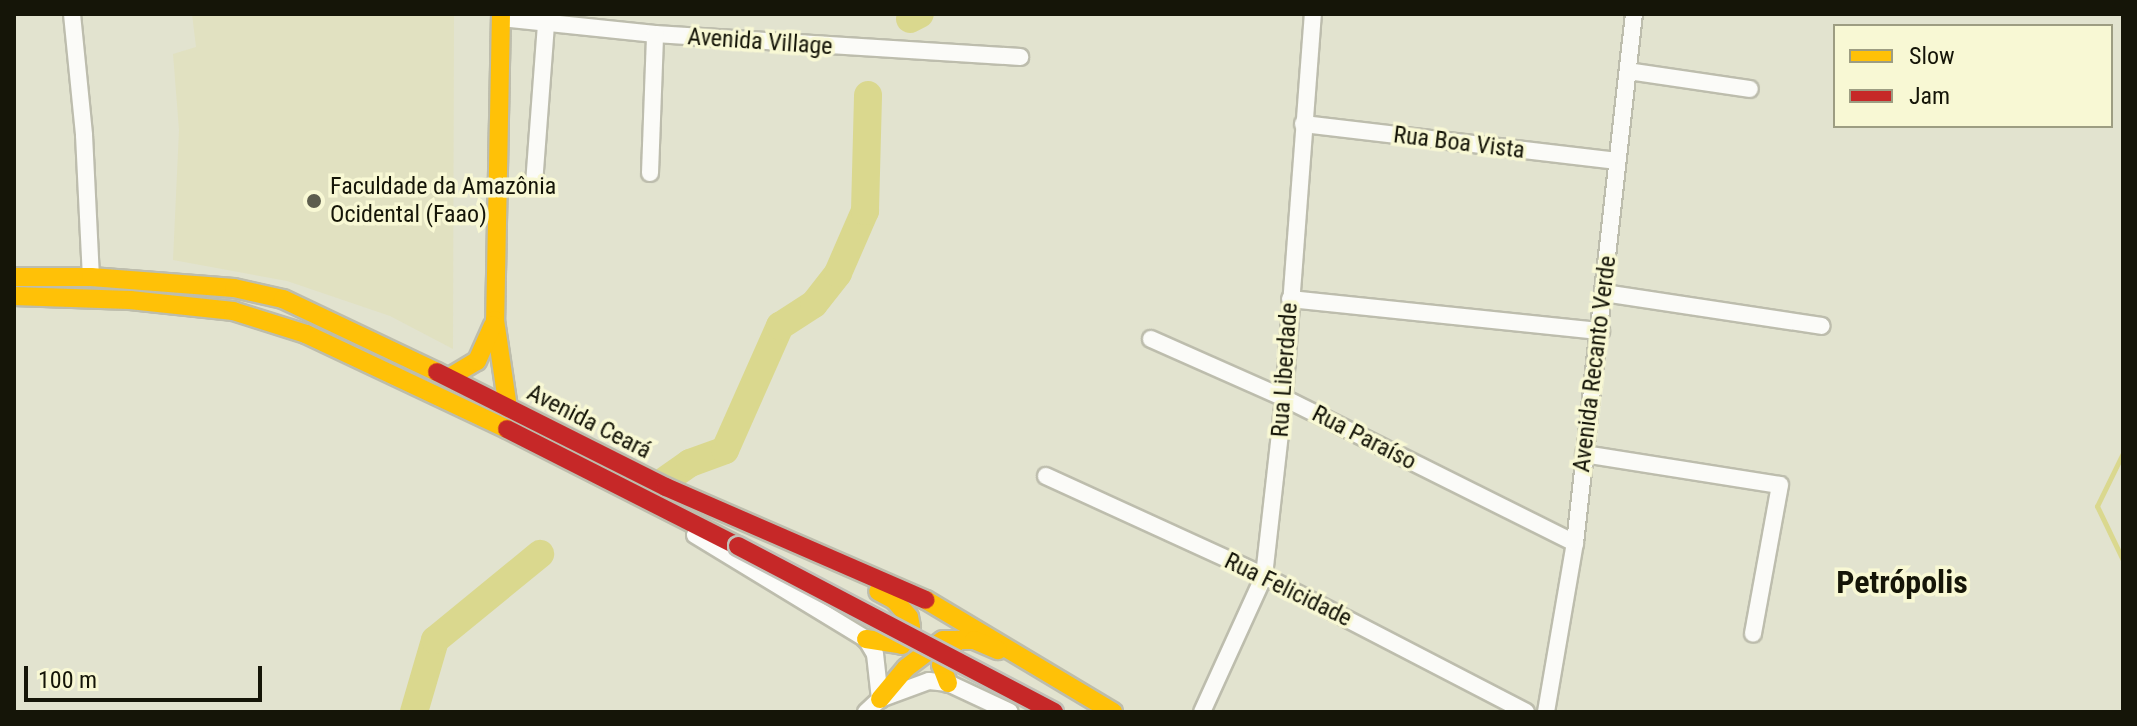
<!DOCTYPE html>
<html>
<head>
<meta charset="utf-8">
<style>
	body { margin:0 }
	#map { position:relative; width:2137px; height:726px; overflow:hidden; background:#e2e3cf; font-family:"Roboto Condensed",sans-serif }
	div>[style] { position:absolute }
	.built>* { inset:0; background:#e1e1c1 }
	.stream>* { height:5px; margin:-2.5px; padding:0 2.5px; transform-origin:2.5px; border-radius:2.5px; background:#dad88e }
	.river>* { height:28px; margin:-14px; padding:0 14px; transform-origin:14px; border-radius:14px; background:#dad88e }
	.roads { filter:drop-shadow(2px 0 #bdbdad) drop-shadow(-2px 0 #bdbdad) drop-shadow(0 2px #bdbdad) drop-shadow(0 -2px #bdbdad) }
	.street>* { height:16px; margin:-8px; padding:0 8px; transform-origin:8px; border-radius:8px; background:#fbfbf8 }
	.slow>* { height:18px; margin:-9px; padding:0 9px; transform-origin:9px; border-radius:9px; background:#ffc107 }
	.jam>* { height:18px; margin:-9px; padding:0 9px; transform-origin:9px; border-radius:9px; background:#c62828 }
	.bridges { filter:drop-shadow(2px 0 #c1c1b8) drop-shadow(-2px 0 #c1c1b8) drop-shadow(0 2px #c1c1b8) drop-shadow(0 -2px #c1c1b8) }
	.jam-bridge>* { height:18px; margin:-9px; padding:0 9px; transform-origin:9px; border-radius:9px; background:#c62828 }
	.dots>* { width:22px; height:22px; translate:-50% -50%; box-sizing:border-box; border:4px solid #f8f8d4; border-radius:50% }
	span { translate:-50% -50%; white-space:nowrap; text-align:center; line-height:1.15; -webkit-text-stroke:7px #f8f8d4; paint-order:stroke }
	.street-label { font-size:24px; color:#151508 }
	.poi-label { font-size:24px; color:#151508 }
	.left { translate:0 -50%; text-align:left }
	.district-label { font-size:32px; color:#151508; font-weight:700 }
	.frame { position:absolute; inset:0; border:16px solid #151508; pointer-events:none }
	.legend { position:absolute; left:1833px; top:24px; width:280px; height:104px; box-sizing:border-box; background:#f8f8d4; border:2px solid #9d9d82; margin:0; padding:10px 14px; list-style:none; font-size:24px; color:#151508 }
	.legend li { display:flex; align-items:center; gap:16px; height:40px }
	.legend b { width:40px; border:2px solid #9d9d82 }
	.scale { position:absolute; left:24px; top:666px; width:238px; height:36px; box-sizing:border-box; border:4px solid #151508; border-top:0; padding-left:10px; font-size:24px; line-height:28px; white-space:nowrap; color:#151508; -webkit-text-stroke:6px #f8f8d4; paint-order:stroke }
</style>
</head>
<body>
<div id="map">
	<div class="built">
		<i style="clip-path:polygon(192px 14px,454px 14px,453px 349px,390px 316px,287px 281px,173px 260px,179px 130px,173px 54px,196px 47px)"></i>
	</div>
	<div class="stream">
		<i style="left:2123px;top:453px;width:59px;rotate:116.1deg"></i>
		<i style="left:2097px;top:506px;width:60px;rotate:64.3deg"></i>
	</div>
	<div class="river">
		<i style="left:910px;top:19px;width:11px;rotate:-27deg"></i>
		<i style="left:660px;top:484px;width:37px;rotate:-35deg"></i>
		<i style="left:690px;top:463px;width:37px;rotate:-20deg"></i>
		<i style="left:725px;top:450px;width:136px;rotate:-66.1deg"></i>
		<i style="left:780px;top:326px;width:40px;rotate:-32.9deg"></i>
		<i style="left:814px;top:304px;width:39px;rotate:-52deg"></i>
		<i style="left:838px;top:273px;width:68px;rotate:-66.5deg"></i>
		<i style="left:865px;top:211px;width:116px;rotate:-88.5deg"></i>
		<i style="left:414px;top:712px;width:75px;rotate:-73.7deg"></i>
		<i style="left:435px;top:640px;width:136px;rotate:-39.3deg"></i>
	</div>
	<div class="roads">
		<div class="street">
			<i style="left:72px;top:14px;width:122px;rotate:84.3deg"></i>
			<i style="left:84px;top:135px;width:142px;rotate:87.2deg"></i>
			<i style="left:501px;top:18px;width:155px;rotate:5.9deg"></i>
			<i style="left:655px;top:34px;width:366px;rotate:3.6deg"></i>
			<i style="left:1628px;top:71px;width:123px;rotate:8.4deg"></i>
			<i style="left:1303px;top:124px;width:315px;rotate:6.7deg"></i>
			<i style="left:650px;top:173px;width:139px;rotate:-87.9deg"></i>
			<i style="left:534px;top:184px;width:160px;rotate:-85.7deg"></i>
			<i style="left:1604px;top:293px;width:220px;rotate:8.6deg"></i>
			<i style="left:1290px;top:299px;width:313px;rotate:5.9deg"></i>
			<i style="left:1151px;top:339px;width:145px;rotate:23.9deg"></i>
			<i style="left:1284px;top:398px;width:325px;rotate:26.5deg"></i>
			<i style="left:1584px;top:454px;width:198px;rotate:9deg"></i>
			<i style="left:1780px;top:485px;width:151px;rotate:100.3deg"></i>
			<i style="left:1046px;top:476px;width:240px;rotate:24.6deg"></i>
			<i style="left:1264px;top:576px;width:295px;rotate:27.4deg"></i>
			<i style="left:695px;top:535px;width:200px;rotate:31.3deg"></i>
			<i style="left:866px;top:639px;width:17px;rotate:59deg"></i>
			<i style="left:875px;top:654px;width:45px;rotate:83.7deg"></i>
			<i style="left:866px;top:712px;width:19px;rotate:-43deg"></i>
			<i style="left:880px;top:699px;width:52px;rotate:-20.2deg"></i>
			<i style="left:929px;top:681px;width:19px;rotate:6deg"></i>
			<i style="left:948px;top:683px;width:68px;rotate:25.1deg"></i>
			<i style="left:1202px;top:712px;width:149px;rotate:-65.5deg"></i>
			<i style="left:1264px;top:576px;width:179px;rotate:-83.6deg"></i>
			<i style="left:1284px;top:398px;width:385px;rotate:-85.7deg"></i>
			<i style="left:1546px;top:712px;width:171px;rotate:-80.3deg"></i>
			<i style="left:1575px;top:543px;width:532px;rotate:-83.64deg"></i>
		</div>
		<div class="slow">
			<i style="left:501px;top:14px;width:306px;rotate:91.1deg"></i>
			<i style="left:495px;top:320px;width:89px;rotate:81.6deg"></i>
			<i style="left:14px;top:277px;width:77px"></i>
			<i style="left:91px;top:277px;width:143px;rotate:4.4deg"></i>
			<i style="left:234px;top:288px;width:50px;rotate:12.7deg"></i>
			<i style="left:283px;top:299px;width:170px;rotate:25.4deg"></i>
			<i style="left:14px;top:296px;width:116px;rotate:2deg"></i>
			<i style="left:130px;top:300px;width:104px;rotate:6.1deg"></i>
			<i style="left:233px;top:311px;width:77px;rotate:17.5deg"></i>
			<i style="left:306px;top:334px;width:222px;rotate:25.3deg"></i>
			<i style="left:450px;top:377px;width:31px;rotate:-31deg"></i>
			<i style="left:477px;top:361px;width:39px;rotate:-66deg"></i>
			<i style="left:926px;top:600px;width:218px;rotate:30.9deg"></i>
			<i style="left:866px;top:639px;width:36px;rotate:9deg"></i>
			<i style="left:902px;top:645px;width:20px;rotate:-63deg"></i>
			<i style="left:911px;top:627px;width:10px;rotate:-101deg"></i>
			<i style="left:909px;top:617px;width:23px;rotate:-131deg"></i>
			<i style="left:894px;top:600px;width:18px;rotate:-151deg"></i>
			<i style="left:948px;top:683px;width:19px;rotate:-111deg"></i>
			<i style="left:941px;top:665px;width:30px;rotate:-57deg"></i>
			<i style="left:880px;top:699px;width:40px;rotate:-50deg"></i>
			<i style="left:906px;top:668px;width:46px;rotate:-37.1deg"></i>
			<i style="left:943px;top:640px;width:31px"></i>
			<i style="left:974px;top:640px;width:26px;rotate:23deg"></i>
		</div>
		<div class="jam">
			<i style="left:437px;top:372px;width:256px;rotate:26.7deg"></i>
			<i style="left:666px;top:487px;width:283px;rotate:23.5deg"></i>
			<i style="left:507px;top:429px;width:259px;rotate:26.9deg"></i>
		</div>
	</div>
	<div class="bridges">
		<div class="jam-bridge">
			<i style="left:738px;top:546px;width:357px;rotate:27.7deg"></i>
		</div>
	</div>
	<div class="dots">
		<i style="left:314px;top:201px;background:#5d5d4e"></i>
	</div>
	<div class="street-label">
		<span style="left:760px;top:42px;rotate:4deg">Avenida Village</span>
		<span style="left:1459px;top:143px;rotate:7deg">Rua Boa Vista</span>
		<span style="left:1595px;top:364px;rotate:-83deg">Avenida Recanto Verde</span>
		<span style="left:1285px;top:370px;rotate:-86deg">Rua Liberdade</span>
		<span style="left:589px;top:422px;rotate:27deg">Avenida Ceará</span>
		<span style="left:1364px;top:438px;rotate:27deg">Rua Paraíso</span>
		<span style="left:1288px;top:590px;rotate:26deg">Rua Felicidade</span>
	</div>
	<div class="poi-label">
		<span class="left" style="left:330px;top:201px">Faculdade da Amazônia<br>Ocidental (Faao)</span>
	</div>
	<div class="district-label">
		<span style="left:1902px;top:582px">Petrópolis</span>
	</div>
	<div class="frame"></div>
	<ul class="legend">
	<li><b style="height:10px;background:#ffc107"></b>Slow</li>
	<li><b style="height:10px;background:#c62828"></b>Jam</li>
	</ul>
	<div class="scale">100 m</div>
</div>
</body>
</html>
